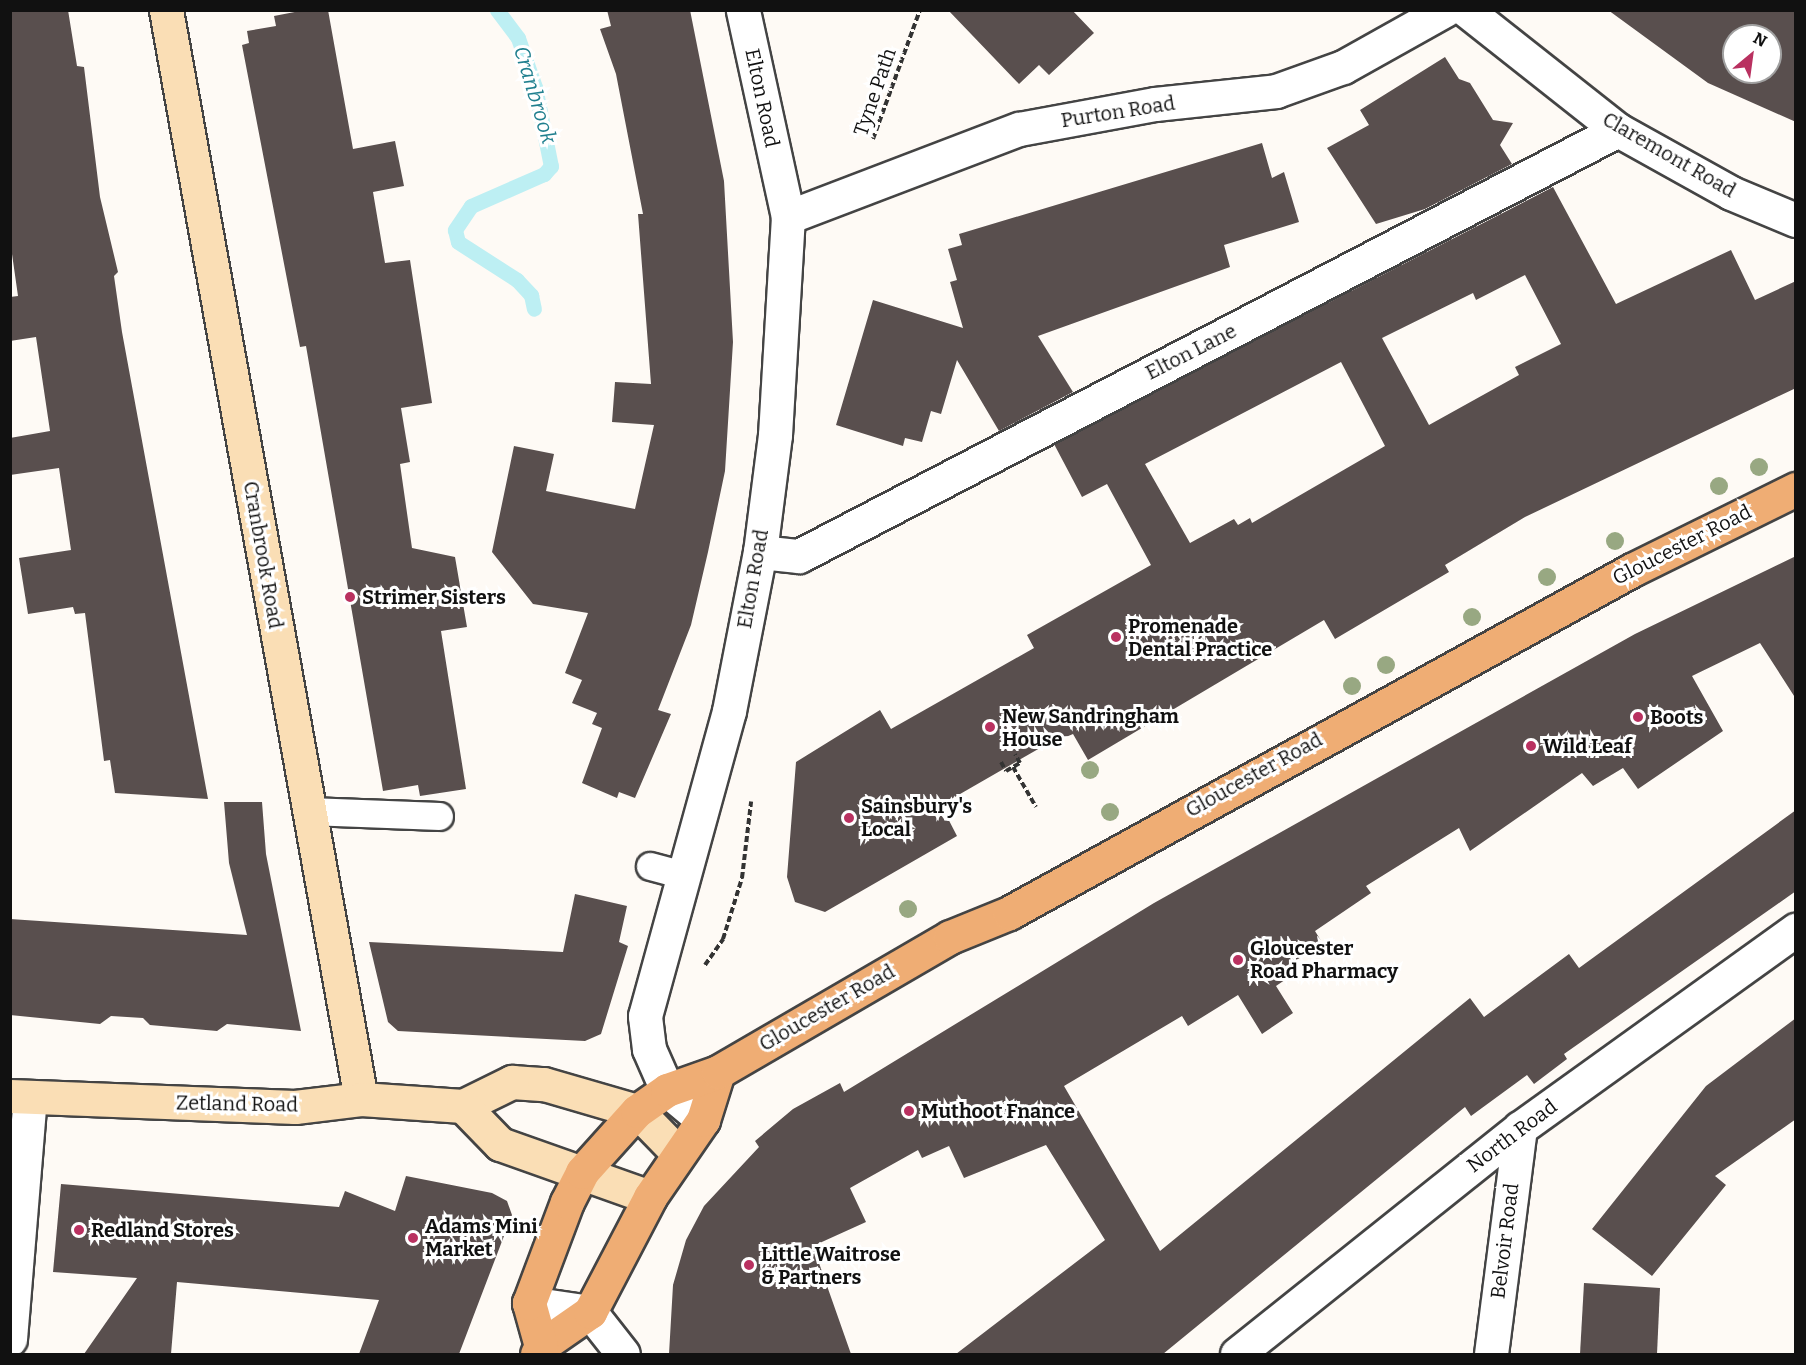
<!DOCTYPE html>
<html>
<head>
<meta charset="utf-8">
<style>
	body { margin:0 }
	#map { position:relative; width:1806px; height:1365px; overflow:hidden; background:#fefaf5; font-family:Bitter,serif }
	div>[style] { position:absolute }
	.stream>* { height:15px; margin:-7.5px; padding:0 7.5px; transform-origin:7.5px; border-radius:7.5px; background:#bdeff3 }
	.building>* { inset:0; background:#594f4e }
	.path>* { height:4px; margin-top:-2px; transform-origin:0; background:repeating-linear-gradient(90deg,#333 0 6px,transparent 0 9px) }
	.roads { filter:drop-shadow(2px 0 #444) drop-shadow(-2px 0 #444) drop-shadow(0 2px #444) drop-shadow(0 -2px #444) }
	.lane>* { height:27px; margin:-13.5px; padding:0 13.5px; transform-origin:13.5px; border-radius:13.5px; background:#fff }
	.street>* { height:33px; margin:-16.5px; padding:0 16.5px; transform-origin:16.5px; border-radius:16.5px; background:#fff }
	.secondary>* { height:33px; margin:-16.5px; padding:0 16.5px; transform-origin:16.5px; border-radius:16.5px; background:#fadeb5 }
	.primary>* { height:33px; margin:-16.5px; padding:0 16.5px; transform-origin:16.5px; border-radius:16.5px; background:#efad74 }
	.trees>* { width:18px; height:18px; margin:-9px; border-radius:50%; background:#98a882 }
	.dots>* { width:16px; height:16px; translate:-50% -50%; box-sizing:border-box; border:3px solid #fff; border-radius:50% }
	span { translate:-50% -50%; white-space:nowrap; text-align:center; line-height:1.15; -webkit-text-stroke:6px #fff; paint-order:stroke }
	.street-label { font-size:20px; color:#111 }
	.poi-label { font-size:20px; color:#111; font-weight:700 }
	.left { translate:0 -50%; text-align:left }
	.water-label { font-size:21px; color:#1f7f8e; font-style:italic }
	.frame { position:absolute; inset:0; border:12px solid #111; pointer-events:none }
	.north { position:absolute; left:1722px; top:24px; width:60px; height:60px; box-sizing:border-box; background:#fff; border:2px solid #a0a0a0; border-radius:50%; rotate:29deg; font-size:16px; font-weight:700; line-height:24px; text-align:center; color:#111 }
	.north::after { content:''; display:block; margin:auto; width:21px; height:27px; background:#b93160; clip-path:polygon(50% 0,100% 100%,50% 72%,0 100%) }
</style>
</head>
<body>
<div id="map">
	<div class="stream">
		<i style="left:497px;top:10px;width:35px;rotate:53deg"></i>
		<i style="left:518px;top:38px;width:52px;rotate:70.9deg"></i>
		<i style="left:535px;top:87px;width:81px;rotate:78.6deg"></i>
		<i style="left:551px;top:166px;width:11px;rotate:131deg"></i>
		<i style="left:544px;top:174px;width:80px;rotate:156.3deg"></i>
		<i style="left:471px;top:206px;width:29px;rotate:124deg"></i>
		<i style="left:455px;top:230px;width:12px;rotate:76deg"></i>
		<i style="left:458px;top:242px;width:70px;rotate:32.8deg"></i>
		<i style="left:517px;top:280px;width:21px;rotate:47deg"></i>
		<i style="left:531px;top:295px;width:14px;rotate:78deg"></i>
	</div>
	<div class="building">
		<i style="clip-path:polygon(10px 10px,68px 10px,77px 66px,84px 67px,100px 197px,118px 272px,114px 276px,122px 332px,208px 799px,115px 793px,110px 760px,104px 761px,85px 613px,75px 614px,73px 607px,28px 614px,19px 558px,71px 550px,59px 468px,10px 475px,10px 438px,50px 431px,36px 337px,10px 341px,10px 297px,18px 296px,10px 240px)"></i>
		<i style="clip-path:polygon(305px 10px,328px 10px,353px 149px,395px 141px,404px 186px,373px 192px,385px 263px,410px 260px,432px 403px,401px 408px,410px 462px,400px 464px,412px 548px,455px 557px,467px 627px,441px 631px,466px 789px,420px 796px,418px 785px,383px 791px,306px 346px,300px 347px,242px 45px,249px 43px,247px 31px,276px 26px,274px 16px)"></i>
		<i style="clip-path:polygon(607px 10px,690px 10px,724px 181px,733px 342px,725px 471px,708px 552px,691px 625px,658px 710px,671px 714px,635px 798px,619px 792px,617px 798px,582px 783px,602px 728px,592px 724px,597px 713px,572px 703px,582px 680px,565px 673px,588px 613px,533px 604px,492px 552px,514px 446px,554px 454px,546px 491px,635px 509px,654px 425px,612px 422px,615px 382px,651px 384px,638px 214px,643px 214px,616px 74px,600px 29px,611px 26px)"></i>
		<i style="clip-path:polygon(948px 10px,1072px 10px,1094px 33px,1049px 75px,1039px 65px,1019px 84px)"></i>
		<i style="clip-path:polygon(evenodd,1608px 10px,1796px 10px,1796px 122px,1708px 83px,1608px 10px,1734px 36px,1770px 36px,1770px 72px,1734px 72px,1734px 36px)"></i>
		<i style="clip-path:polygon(1445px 57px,1459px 79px,1470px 83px,1493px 120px,1513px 123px,1500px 145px,1512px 164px,1425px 209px,1376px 224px,1327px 148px,1369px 125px,1360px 110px)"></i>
		<i style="clip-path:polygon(1262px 143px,1272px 178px,1284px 172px,1299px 222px,1224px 245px,1230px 267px,1038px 336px,1073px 392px,999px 431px,957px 360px,941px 414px,931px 411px,922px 442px,905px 438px,903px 446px,836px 425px,873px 300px,963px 328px,950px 282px,957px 280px,948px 249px,962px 245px,959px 234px)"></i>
		<i style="clip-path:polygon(evenodd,1553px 187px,1616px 304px,1731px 250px,1755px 300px,1796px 281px,1796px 388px,1525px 517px,1445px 565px,1449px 572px,1335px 639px,1324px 620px,1088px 760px,1073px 734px,1040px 748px,941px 805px,957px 836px,825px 912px,795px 902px,787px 877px,796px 762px,880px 710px,891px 729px,1034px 648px,1027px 635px,1151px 565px,1107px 484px,1082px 497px,1054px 444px,1553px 187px,1525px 275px,1561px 344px,1515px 367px,1519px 375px,1429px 425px,1382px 338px,1473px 293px,1476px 300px,1525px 275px,1553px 187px,1341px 362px,1385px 446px,1252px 523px,1250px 518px,1238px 525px,1234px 519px,1190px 543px,1145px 464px,1341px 362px)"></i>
		<i style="clip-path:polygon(1796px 556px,1796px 699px,1760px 643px,1692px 676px,1723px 731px,1638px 789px,1623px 768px,1593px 786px,1582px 773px,1470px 851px,1459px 828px,1366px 886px,1371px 893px,1315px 931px,1323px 944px,1293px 962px,1298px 971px,1276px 986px,1293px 1013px,1262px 1034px,1238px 995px,1188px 1026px,1182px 1016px,1064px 1086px,1160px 1251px,1470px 998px,1484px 1017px,1569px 954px,1579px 968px,1796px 810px,1796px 891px,1564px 1054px,1567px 1059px,1534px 1084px,1527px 1075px,1471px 1116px,1465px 1107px,1163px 1354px,956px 1354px,1105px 1240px,1046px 1145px,964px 1178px,949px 1146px,922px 1158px,918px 1150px,850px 1188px,866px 1222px,813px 1246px,851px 1354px,669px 1354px,673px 1285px,686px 1240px,704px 1206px,759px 1147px,755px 1141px,793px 1109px,840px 1083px,844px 1092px,1154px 903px,1635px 634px)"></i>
		<i style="clip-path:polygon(224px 802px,262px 802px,266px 854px,301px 1031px,227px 1024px,217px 1031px,150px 1025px,143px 1018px,111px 1016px,100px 1024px,10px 1015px,10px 919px,247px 935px,229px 863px)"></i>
		<i style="clip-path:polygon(575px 894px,627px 906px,619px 942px,628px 946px,601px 1034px,585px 1041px,398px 1031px,388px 1022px,369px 942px,563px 952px)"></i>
		<i style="clip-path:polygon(1796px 1018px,1796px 1119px,1715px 1176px,1726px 1185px,1652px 1276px,1592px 1229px,1706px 1086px)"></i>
		<i style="clip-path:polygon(406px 1176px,492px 1193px,507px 1201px,512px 1215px,459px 1354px,359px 1354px,379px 1300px,177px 1282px,171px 1354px,84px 1354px,137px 1278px,53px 1272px,61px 1184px,339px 1207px,345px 1191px,395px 1211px)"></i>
		<i style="clip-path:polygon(1584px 1283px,1660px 1288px,1657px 1354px,1580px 1354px)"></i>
	</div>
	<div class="path">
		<i style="left:873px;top:139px;width:137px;rotate:-70deg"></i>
		<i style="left:1001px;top:762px;width:10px;rotate:61deg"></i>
		<i style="left:1006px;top:771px;width:16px;rotate:-30deg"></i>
		<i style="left:1020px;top:763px;width:10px;rotate:-119deg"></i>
		<i style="left:1013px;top:767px;width:46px;rotate:60.1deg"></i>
		<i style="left:705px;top:965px;width:32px;rotate:-55deg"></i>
		<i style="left:723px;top:939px;width:64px;rotate:-72.7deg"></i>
		<i style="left:742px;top:878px;width:77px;rotate:-83.2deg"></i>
	</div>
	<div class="roads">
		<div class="lane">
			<i style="left:309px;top:811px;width:130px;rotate:2.2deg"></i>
			<i style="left:650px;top:866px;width:35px;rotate:15deg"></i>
		</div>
		<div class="street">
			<i style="left:1466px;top:10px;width:194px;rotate:38.3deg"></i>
			<i style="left:1618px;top:130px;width:129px;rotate:29.1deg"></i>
			<i style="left:1731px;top:193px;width:70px;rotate:22.6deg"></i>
			<i style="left:788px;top:217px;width:247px;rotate:-20.9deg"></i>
			<i style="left:1019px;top:129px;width:138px;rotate:-10.4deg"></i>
			<i style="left:1155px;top:104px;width:122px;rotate:-6.1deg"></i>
			<i style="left:1276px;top:91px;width:71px;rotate:-19.7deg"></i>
			<i style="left:1343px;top:67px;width:117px;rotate:-29.2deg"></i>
			<i style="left:760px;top:552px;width:39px;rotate:6deg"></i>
			<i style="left:799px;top:556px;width:923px;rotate:-27.48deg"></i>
			<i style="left:703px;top:1120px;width:47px;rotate:-140.2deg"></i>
			<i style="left:667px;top:1090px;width:45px;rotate:-113.7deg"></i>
			<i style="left:649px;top:1049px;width:33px;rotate:-97deg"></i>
			<i style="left:645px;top:1016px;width:316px;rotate:-74.6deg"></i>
			<i style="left:729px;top:711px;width:162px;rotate:-79deg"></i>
			<i style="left:760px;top:552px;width:118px;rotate:-82.7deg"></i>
			<i style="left:775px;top:435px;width:218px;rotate:-86.6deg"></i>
			<i style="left:788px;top:217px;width:212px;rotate:-102.3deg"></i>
			<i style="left:529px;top:1303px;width:62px;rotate:8.4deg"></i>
			<i style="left:590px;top:1312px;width:53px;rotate:51.8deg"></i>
			<i style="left:10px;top:1339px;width:242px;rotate:-85.3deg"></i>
			<i style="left:1237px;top:1354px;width:362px;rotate:-38.6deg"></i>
			<i style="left:1520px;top:1128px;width:340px;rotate:-35.7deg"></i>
			<i style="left:1491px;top:1354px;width:228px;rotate:-82.7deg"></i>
		</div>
		<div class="secondary">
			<i style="left:166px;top:10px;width:1106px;rotate:79.85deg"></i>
			<i style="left:10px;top:1096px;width:285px;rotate:2.2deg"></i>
			<i style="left:295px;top:1107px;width:66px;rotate:-6.9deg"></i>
			<i style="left:361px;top:1099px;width:102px;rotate:3.9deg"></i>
			<i style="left:463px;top:1106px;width:55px;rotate:-26.1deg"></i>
			<i style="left:512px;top:1082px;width:32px;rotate:4deg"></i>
			<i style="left:544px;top:1084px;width:97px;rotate:16.2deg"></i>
			<i style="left:637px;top:1111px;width:59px;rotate:45.7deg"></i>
			<i style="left:463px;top:1106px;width:53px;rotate:45.8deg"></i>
			<i style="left:500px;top:1144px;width:159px;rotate:19.5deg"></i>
		</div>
		<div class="primary">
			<i style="left:541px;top:1346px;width:60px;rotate:-34.8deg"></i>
			<i style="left:590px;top:1312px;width:130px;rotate:-62.4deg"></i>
			<i style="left:650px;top:1197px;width:93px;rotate:-55.5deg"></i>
			<i style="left:703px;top:1120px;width:50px;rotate:-72.6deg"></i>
			<i style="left:537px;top:1354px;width:9px;rotate:-63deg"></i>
			<i style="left:541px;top:1346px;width:45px;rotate:-105.6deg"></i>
			<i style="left:529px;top:1303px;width:108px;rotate:-69.4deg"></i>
			<i style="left:567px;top:1202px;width:34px;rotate:-63deg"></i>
			<i style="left:582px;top:1172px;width:82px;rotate:-48deg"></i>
			<i style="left:637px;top:1111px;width:37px;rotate:-35deg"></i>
			<i style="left:667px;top:1090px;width:54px;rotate:-19.4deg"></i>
			<i style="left:718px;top:1072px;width:268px;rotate:-30.2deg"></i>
			<i style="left:950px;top:937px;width:64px;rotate:-22.1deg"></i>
			<i style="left:1009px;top:913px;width:711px;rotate:-28.84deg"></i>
			<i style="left:1632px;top:570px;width:183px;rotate:-26.3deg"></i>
		</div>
	</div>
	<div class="trees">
		<i style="left:1759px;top:467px"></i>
		<i style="left:1719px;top:486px"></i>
		<i style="left:1615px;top:541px"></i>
		<i style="left:1547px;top:577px"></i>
		<i style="left:1472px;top:617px"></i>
		<i style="left:1386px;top:665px"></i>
		<i style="left:1352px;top:686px"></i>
		<i style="left:1090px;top:770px"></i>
		<i style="left:1110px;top:812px"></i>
		<i style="left:908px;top:909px"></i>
	</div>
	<div class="dots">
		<i style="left:350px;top:597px;background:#b93160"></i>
		<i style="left:1116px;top:637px;background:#b93160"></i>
		<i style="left:1638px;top:717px;background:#b93160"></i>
		<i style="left:990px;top:727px;background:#b93160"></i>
		<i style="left:1531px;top:746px;background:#b93160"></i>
		<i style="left:849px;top:818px;background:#b93160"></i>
		<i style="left:1238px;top:960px;background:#b93160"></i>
		<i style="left:909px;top:1111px;background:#b93160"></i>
		<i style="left:79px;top:1230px;background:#b93160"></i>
		<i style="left:413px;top:1238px;background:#b93160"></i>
		<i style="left:749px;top:1265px;background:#b93160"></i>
	</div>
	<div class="street-label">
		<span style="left:875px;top:92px;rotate:-71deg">Tyne Path</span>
		<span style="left:762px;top:98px;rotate:78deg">Elton Road</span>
		<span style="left:1118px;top:112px;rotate:-9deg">Purton Road</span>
		<span style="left:1669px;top:155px;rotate:30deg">Claremont Road</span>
		<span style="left:1191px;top:352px;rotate:-27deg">Elton Lane</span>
		<span style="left:1682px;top:545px;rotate:-27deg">Gloucester Road</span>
		<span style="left:263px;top:555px;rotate:80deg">Cranbrook Road</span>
		<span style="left:753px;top:579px;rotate:-80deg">Elton Road</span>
		<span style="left:1254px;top:775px;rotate:-29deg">Gloucester Road</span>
		<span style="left:827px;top:1008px;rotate:-30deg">Gloucester Road</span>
		<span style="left:237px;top:1104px;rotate:1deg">Zetland Road</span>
		<span style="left:1512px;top:1136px;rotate:-37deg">North Road</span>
		<span style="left:1505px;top:1241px;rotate:-83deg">Belvoir Road</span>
	</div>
	<div class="poi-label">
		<span class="left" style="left:362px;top:597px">Strimer Sisters</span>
		<span class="left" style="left:1128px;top:638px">Promenade<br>Dental Practice</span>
		<span class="left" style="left:1002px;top:728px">New Sandringham<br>House</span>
		<span class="left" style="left:1650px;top:717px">Boots</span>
		<span class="left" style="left:1543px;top:746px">Wild Leaf</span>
		<span class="left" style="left:861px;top:818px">Sainsbury's<br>Local</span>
		<span class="left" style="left:1250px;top:960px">Gloucester<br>Road Pharmacy</span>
		<span class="left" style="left:921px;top:1111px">Muthoot Fnance</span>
		<span class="left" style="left:425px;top:1238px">Adams Mini<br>Market</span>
		<span class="left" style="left:91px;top:1230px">Redland Stores</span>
		<span class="left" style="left:761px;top:1266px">Little Waitrose<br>&amp; Partners</span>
	</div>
	<div class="water-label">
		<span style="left:535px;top:95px;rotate:73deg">Cranbrook</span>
	</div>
	<div class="frame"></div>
	<div class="north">N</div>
</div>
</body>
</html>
